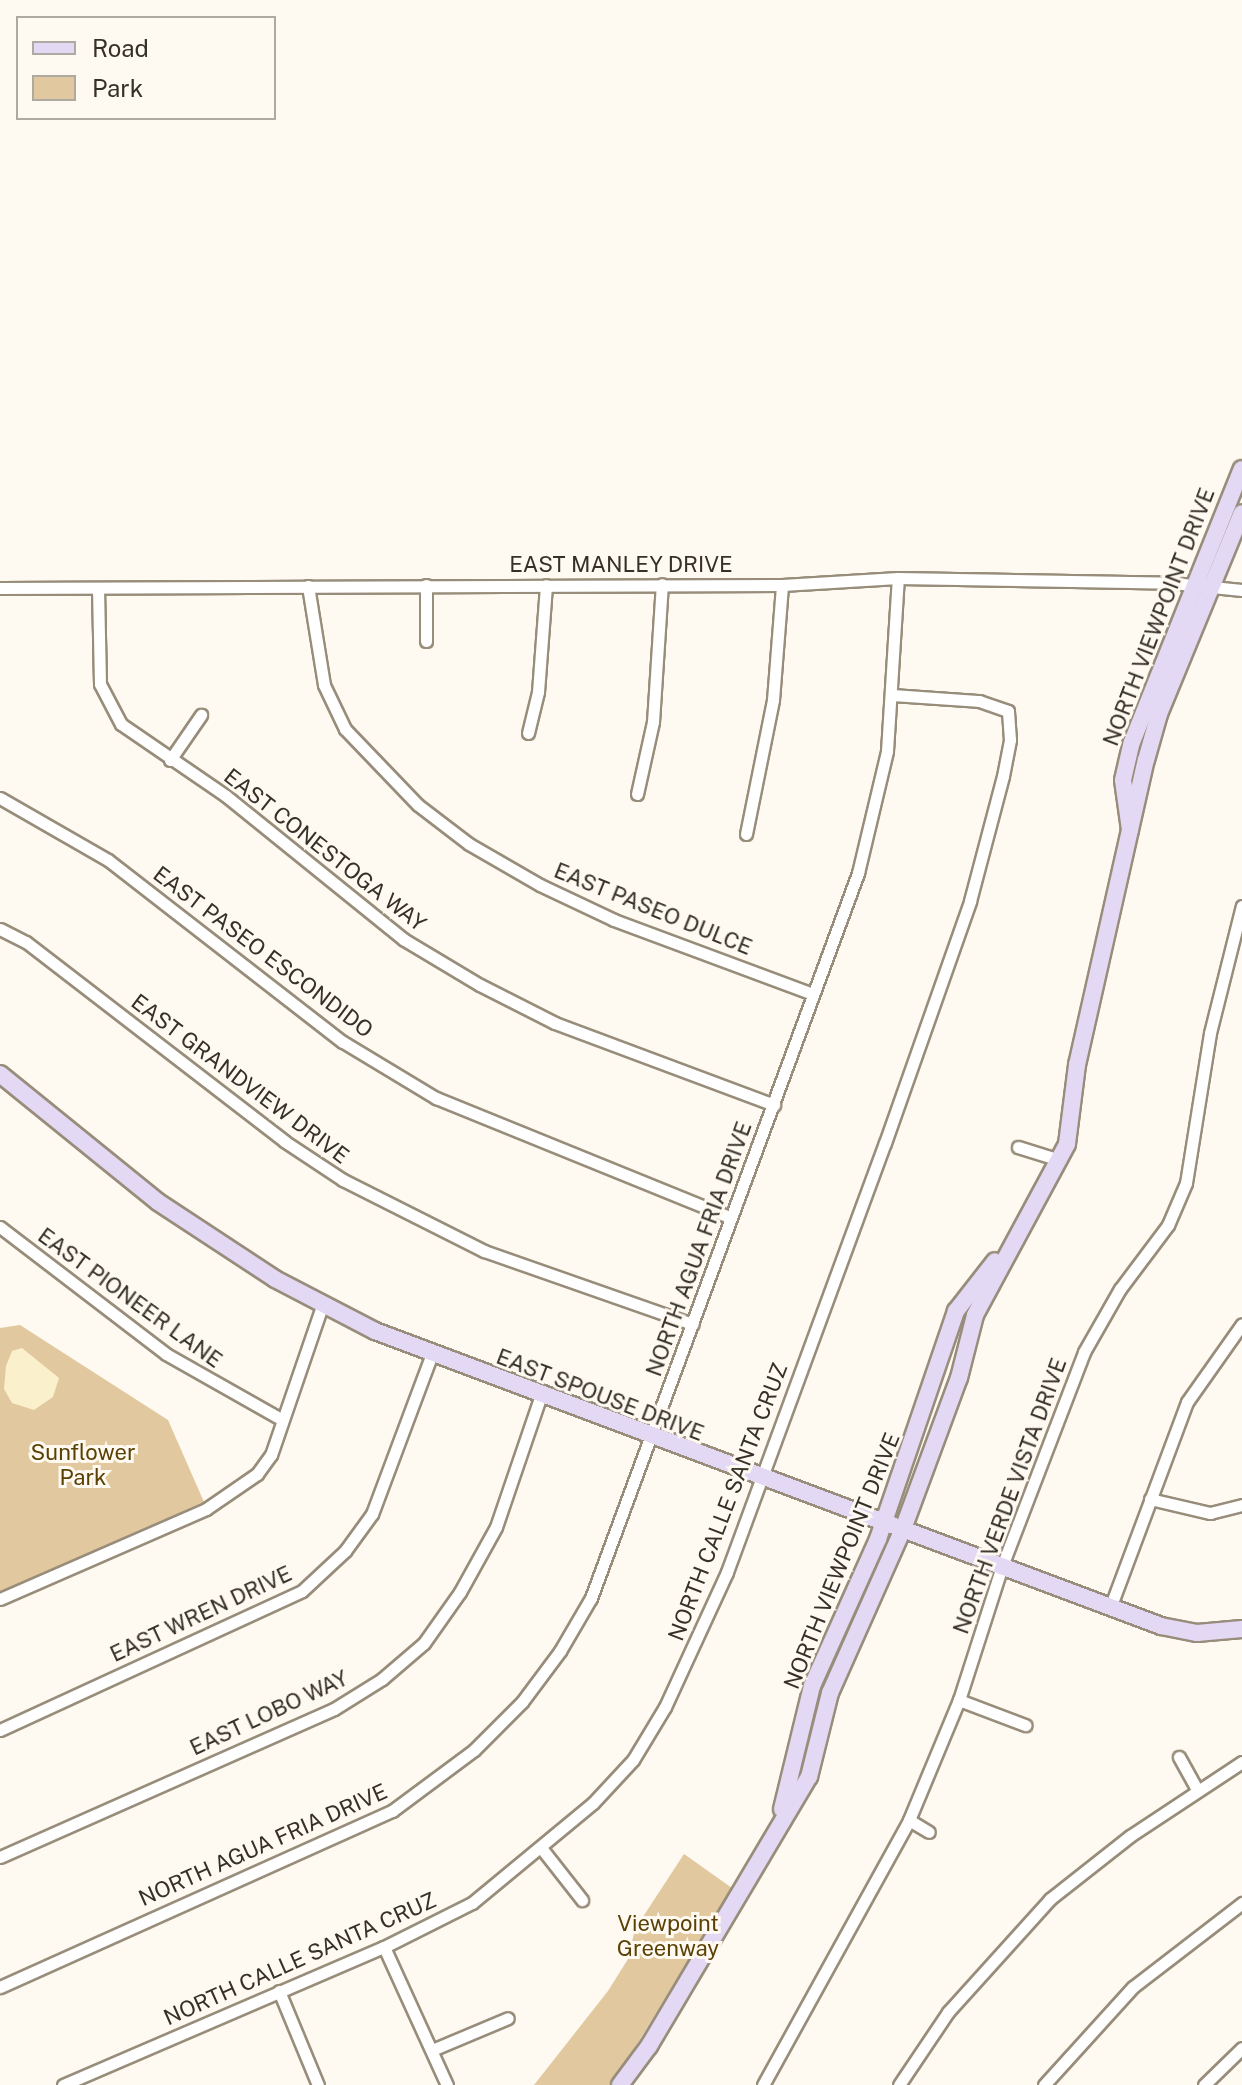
<!DOCTYPE html>
<html>
<head>
<meta charset="utf-8">
<style>
	body { margin:0 }
	#map { position:relative; width:1242px; height:2085px; overflow:hidden; background:#fef9f1; font-family:"Public Sans",sans-serif }
	div>[style] { position:absolute }
	.green>* { inset:0; background:#e1c89e }
	.sand>* { inset:0; background:#faf0cb }
	.roads { filter:drop-shadow(2px 0 #988d7a) drop-shadow(-2px 0 #988d7a) drop-shadow(0 2px #988d7a) drop-shadow(0 -2px #988d7a) }
	.street>* { height:11px; margin:-5.5px; padding:0 5.5px; transform-origin:5.5px; border-radius:5.5px; background:#fff }
	.secondary>* { height:16px; margin:-8px; padding:0 8px; transform-origin:8px; border-radius:8px; background:#e3d9f5 }
	span { translate:-50% -50%; white-space:nowrap; text-align:center; line-height:1.15; -webkit-text-stroke:6px #fef9f1; paint-order:stroke }
	.street-label { font-size:22px; color:#353028 }
	.park-label { font-size:22px; color:#5a4003 }
	.legend { position:absolute; left:16px; top:16px; width:260px; height:104px; box-sizing:border-box; background:#fef9f1; border:2px solid #aea9a1; margin:0; padding:10px 14px; list-style:none; font-size:24px; color:#353028 }
	.legend li { display:flex; align-items:center; gap:16px; height:40px }
	.legend b { width:40px; border:2px solid #aea9a1 }
</style>
</head>
<body>
<div id="map">
	<div class="green">
		<i style="clip-path:polygon(20px 1325px,168px 1420px,204px 1502px,0 1592px,0 1328px)"></i>
		<i style="clip-path:polygon(684px 1854px,732px 1888px,630px 2056px,609px 2085px,534px 2085px,608px 1991px,628px 1959px,635px 1929px)"></i>
	</div>
	<div class="sand">
		<i style="clip-path:polygon(22px 1348px,59px 1378px,53px 1397px,34px 1410px,12px 1403px,4px 1389px,6px 1366px,12px 1351px)"></i>
	</div>
	<div class="roads">
		<div class="street">
			<i style="left:308px;top:586px;width:100px;rotate:80.8deg"></i>
			<i style="left:324px;top:685px;width:49px;rotate:64.5deg"></i>
			<i style="left:345px;top:729px;width:105px;rotate:46.2deg"></i>
			<i style="left:418px;top:805px;width:64px;rotate:37.4deg"></i>
			<i style="left:469px;top:844px;width:82px;rotate:30deg"></i>
			<i style="left:540px;top:885px;width:82px;rotate:25.3deg"></i>
			<i style="left:614px;top:920px;width:212px;rotate:20.4deg"></i>
			<i style="left:0;top:588px;width:782px;rotate:-0.22deg"></i>
			<i style="left:782px;top:585px;width:116px;rotate:-3.5deg"></i>
			<i style="left:898px;top:578px;width:275px;rotate:1deg"></i>
			<i style="left:1173px;top:583px;width:69px;rotate:5.8deg"></i>
			<i style="left:98px;top:588px;width:96px;rotate:88.8deg"></i>
			<i style="left:100px;top:684px;width:45px;rotate:62.3deg"></i>
			<i style="left:121px;top:724px;width:127px;rotate:34.4deg"></i>
			<i style="left:226px;top:796px;width:228px;rotate:38.9deg"></i>
			<i style="left:403px;top:939px;width:90px;rotate:30.9deg"></i>
			<i style="left:480px;top:985px;width:84px;rotate:26.9deg"></i>
			<i style="left:555px;top:1023px;width:234px;rotate:20.5deg"></i>
			<i style="left:426px;top:641px;width:56px;rotate:-90deg"></i>
			<i style="left:528px;top:733px;width:42px;rotate:-76.3deg"></i>
			<i style="left:538px;top:692px;width:107px;rotate:-85.7deg"></i>
			<i style="left:170px;top:760px;width:55px;rotate:-55.4deg"></i>
			<i style="left:637px;top:794px;width:74px;rotate:-77.5deg"></i>
			<i style="left:653px;top:722px;width:138px;rotate:-86.3deg"></i>
			<i style="left:0;top:798px;width:125px;rotate:29.9deg"></i>
			<i style="left:108px;top:860px;width:297px;rotate:37.8deg"></i>
			<i style="left:343px;top:1042px;width:109px;rotate:31.1deg"></i>
			<i style="left:436px;top:1098px;width:318px;rotate:22.1deg"></i>
			<i style="left:746px;top:834px;width:137px;rotate:-78.6deg"></i>
			<i style="left:773px;top:700px;width:115px;rotate:-85.5deg"></i>
			<i style="left:0;top:929px;width:29px;rotate:27deg"></i>
			<i style="left:26px;top:942px;width:326px;rotate:37.6deg"></i>
			<i style="left:284px;top:1141px;width:71px;rotate:33.5deg"></i>
			<i style="left:343px;top:1180px;width:158px;rotate:26.7deg"></i>
			<i style="left:484px;top:1251px;width:221px;rotate:19.3deg"></i>
			<i style="left:1018px;top:1147px;width:44px;rotate:17.2deg"></i>
			<i style="left:0;top:1227px;width:209px;rotate:37.4deg"></i>
			<i style="left:166px;top:1354px;width:132px;rotate:29.5deg"></i>
			<i style="left:1150px;top:1499px;width:62px;rotate:13.1deg"></i>
			<i style="left:1210px;top:1513px;width:33px;rotate:-14deg"></i>
			<i style="left:0;top:1599px;width:225px;rotate:-23.6deg"></i>
			<i style="left:206px;top:1509px;width:62px;rotate:-34.5deg"></i>
			<i style="left:257px;top:1474px;width:24px;rotate:-54deg"></i>
			<i style="left:271px;top:1455px;width:157px;rotate:-71.1deg"></i>
			<i style="left:1110px;top:1608px;width:220px;rotate:-69.5deg"></i>
			<i style="left:1187px;top:1402px;width:95px;rotate:-54.8deg"></i>
			<i style="left:959px;top:1700px;width:71px;rotate:20.7deg"></i>
			<i style="left:0;top:1730px;width:332px;rotate:-24.7deg"></i>
			<i style="left:302px;top:1591px;width:59px;rotate:-42.9deg"></i>
			<i style="left:345px;top:1551px;width:46px;rotate:-53.9deg"></i>
			<i style="left:372px;top:1514px;width:169px;rotate:-69.5deg"></i>
			<i style="left:1179px;top:1757px;width:37px;rotate:61deg"></i>
			<i style="left:909px;top:1820px;width:23px;rotate:31deg"></i>
			<i style="left:542px;top:1849px;width:65px;rotate:51.9deg"></i>
			<i style="left:0;top:1857px;width:365px;rotate:-23.9deg"></i>
			<i style="left:334px;top:1709px;width:57px;rotate:-32deg"></i>
			<i style="left:382px;top:1679px;width:55px;rotate:-40.6deg"></i>
			<i style="left:424px;top:1643px;width:62px;rotate:-54.8deg"></i>
			<i style="left:460px;top:1592px;width:74px;rotate:-61deg"></i>
			<i style="left:496px;top:1527px;width:139px;rotate:-71.2deg"></i>
			<i style="left:384px;top:1947px;width:152px;rotate:65.5deg"></i>
			<i style="left:0;top:1987px;width:430px;rotate:-24.2deg"></i>
			<i style="left:392px;top:1811px;width:102px;rotate:-36.6deg"></i>
			<i style="left:474px;top:1750px;width:68px;rotate:-45deg"></i>
			<i style="left:522px;top:1702px;width:64px;rotate:-53.3deg"></i>
			<i style="left:560px;top:1651px;width:61px;rotate:-59.7deg"></i>
			<i style="left:591px;top:1598px;width:773px;rotate:-69.78deg"></i>
			<i style="left:858px;top:873px;width:125px;rotate:-76.6deg"></i>
			<i style="left:887px;top:751px;width:173px;rotate:-86.4deg"></i>
			<i style="left:279px;top:1991px;width:102px;rotate:67.5deg"></i>
			<i style="left:432px;top:2050px;width:82px;rotate:-22.8deg"></i>
			<i style="left:63px;top:2085px;width:349px;rotate:-23.3deg"></i>
			<i style="left:384px;top:1947px;width:98px;rotate:-26.6deg"></i>
			<i style="left:472px;top:1903px;width:157px;rotate:-39.6deg"></i>
			<i style="left:593px;top:1803px;width:59px;rotate:-47.1deg"></i>
			<i style="left:633px;top:1760px;width:62px;rotate:-58.9deg"></i>
			<i style="left:665px;top:1707px;width:149px;rotate:-65.3deg"></i>
			<i style="left:727px;top:1572px;width:457px;rotate:-69.8deg"></i>
			<i style="left:885px;top:1143px;width:256px;rotate:-70.6deg"></i>
			<i style="left:970px;top:901px;width:129px;rotate:-75.2deg"></i>
			<i style="left:1003px;top:776px;width:37px;rotate:-79deg"></i>
			<i style="left:1010px;top:740px;width:29px;rotate:-94deg"></i>
			<i style="left:1008px;top:711px;width:31px;rotate:-161deg"></i>
			<i style="left:979px;top:701px;width:85px;rotate:-176deg"></i>
			<i style="left:763px;top:2085px;width:303px;rotate:-61.1deg"></i>
			<i style="left:909px;top:1820px;width:130px;rotate:-67.4deg"></i>
			<i style="left:959px;top:1700px;width:141px;rotate:-72.2deg"></i>
			<i style="left:1002px;top:1566px;width:229px;rotate:-69deg"></i>
			<i style="left:1084px;top:1352px;width:73px;rotate:-60.3deg"></i>
			<i style="left:1120px;top:1289px;width:80px;rotate:-53.1deg"></i>
			<i style="left:1168px;top:1225px;width:46px;rotate:-66.8deg"></i>
			<i style="left:1186px;top:1183px;width:152px;rotate:-80.9deg"></i>
			<i style="left:1210px;top:1033px;width:131px;rotate:-75.9deg"></i>
			<i style="left:899px;top:2085px;width:88px;rotate:-56.1deg"></i>
			<i style="left:948px;top:2012px;width:152px;rotate:-47.9deg"></i>
			<i style="left:1050px;top:1899px;width:102px;rotate:-38.2deg"></i>
			<i style="left:1130px;top:1836px;width:134px;rotate:-33.5deg"></i>
			<i style="left:1044px;top:2085px;width:132px;rotate:-47.8deg"></i>
			<i style="left:1133px;top:1987px;width:138px;rotate:-37.6deg"></i>
			<i style="left:1204px;top:2085px;width:53px;rotate:-44.2deg"></i>
		</div>
		<div class="secondary">
			<i style="left:1130px;top:830px;width:50px;rotate:-98deg"></i>
			<i style="left:1123px;top:780px;width:39px;rotate:-77deg"></i>
			<i style="left:1132px;top:742px;width:294px;rotate:-68.1deg"></i>
			<i style="left:0;top:1074px;width:203px;rotate:39deg"></i>
			<i style="left:158px;top:1202px;width:140px;rotate:33.3deg"></i>
			<i style="left:275px;top:1279px;width:113px;rotate:27.5deg"></i>
			<i style="left:375px;top:1331px;width:840px;rotate:20.57deg"></i>
			<i style="left:1161px;top:1626px;width:37px;rotate:11deg"></i>
			<i style="left:1197px;top:1633px;width:45px;rotate:-5.1deg"></i>
			<i style="left:782px;top:1809px;width:127px;rotate:-76.3deg"></i>
			<i style="left:812px;top:1686px;width:161px;rotate:-65.8deg"></i>
			<i style="left:878px;top:1539px;width:241px;rotate:-71.1deg"></i>
			<i style="left:956px;top:1311px;width:63px;rotate:-52deg"></i>
			<i style="left:620px;top:2085px;width:49px;rotate:-53.4deg"></i>
			<i style="left:649px;top:2046px;width:313px;rotate:-59.3deg"></i>
			<i style="left:809px;top:1777px;width:87px;rotate:-76deg"></i>
			<i style="left:830px;top:1693px;width:180px;rotate:-66deg"></i>
			<i style="left:903px;top:1529px;width:161px;rotate:-69.7deg"></i>
			<i style="left:959px;top:1378px;width:65px;rotate:-75.7deg"></i>
			<i style="left:975px;top:1315px;width:194px;rotate:-61.7deg"></i>
			<i style="left:1067px;top:1144px;width:80px;rotate:-82.8deg"></i>
			<i style="left:1077px;top:1065px;width:313px;rotate:-77.3deg"></i>
			<i style="left:1146px;top:760px;width:48px;rotate:-74.2deg"></i>
			<i style="left:1159px;top:714px;width:217px;rotate:-67.6deg"></i>
		</div>
	</div>
	<div class="street-label">
		<span style="left:621px;top:565px">EAST MANLEY DRIVE</span>
		<span style="left:1159px;top:617px;rotate:-69deg">NORTH VIEWPOINT DRIVE</span>
		<span style="left:325px;top:850px;rotate:38deg">EAST CONESTOGA WAY</span>
		<span style="left:653px;top:909px;rotate:22deg">EAST PASEO DULCE</span>
		<span style="left:263px;top:952px;rotate:37deg">EAST PASEO ESCONDIDO</span>
		<span style="left:240px;top:1079px;rotate:37deg">EAST GRANDVIEW DRIVE</span>
		<span style="left:699px;top:1249px;rotate:-70deg">NORTH AGUA FRIA DRIVE</span>
		<span style="left:130px;top:1298px;rotate:36deg">EAST PIONEER LANE</span>
		<span style="left:600px;top:1395px;rotate:21deg">EAST SPOUSE DRIVE</span>
		<span style="left:1010px;top:1496px;rotate:-70deg">NORTH VERDE VISTA DRIVE</span>
		<span style="left:728px;top:1502px;rotate:-69deg">NORTH CALLE SANTA CRUZ</span>
		<span style="left:842px;top:1561px;rotate:-68deg">NORTH VIEWPOINT DRIVE</span>
		<span style="left:201px;top:1614px;rotate:-25deg">EAST WREN DRIVE</span>
		<span style="left:269px;top:1713px;rotate:-25deg">EAST LOBO WAY</span>
		<span style="left:263px;top:1845px;rotate:-24deg">NORTH AGUA FRIA DRIVE</span>
		<span style="left:300px;top:1959px;rotate:-24deg">NORTH CALLE SANTA CRUZ</span>
	</div>
	<div class="park-label">
		<span style="left:83px;top:1465px">Sunflower<br>Park</span>
		<span style="left:668px;top:1936px">Viewpoint<br>Greenway</span>
	</div>
	<ul class="legend">
	<li><b style="height:10px;background:#e3d9f5"></b>Road</li>
	<li><b style="height:22px;background:#e1c89e"></b>Park</li>
	</ul>
</div>
</body>
</html>
